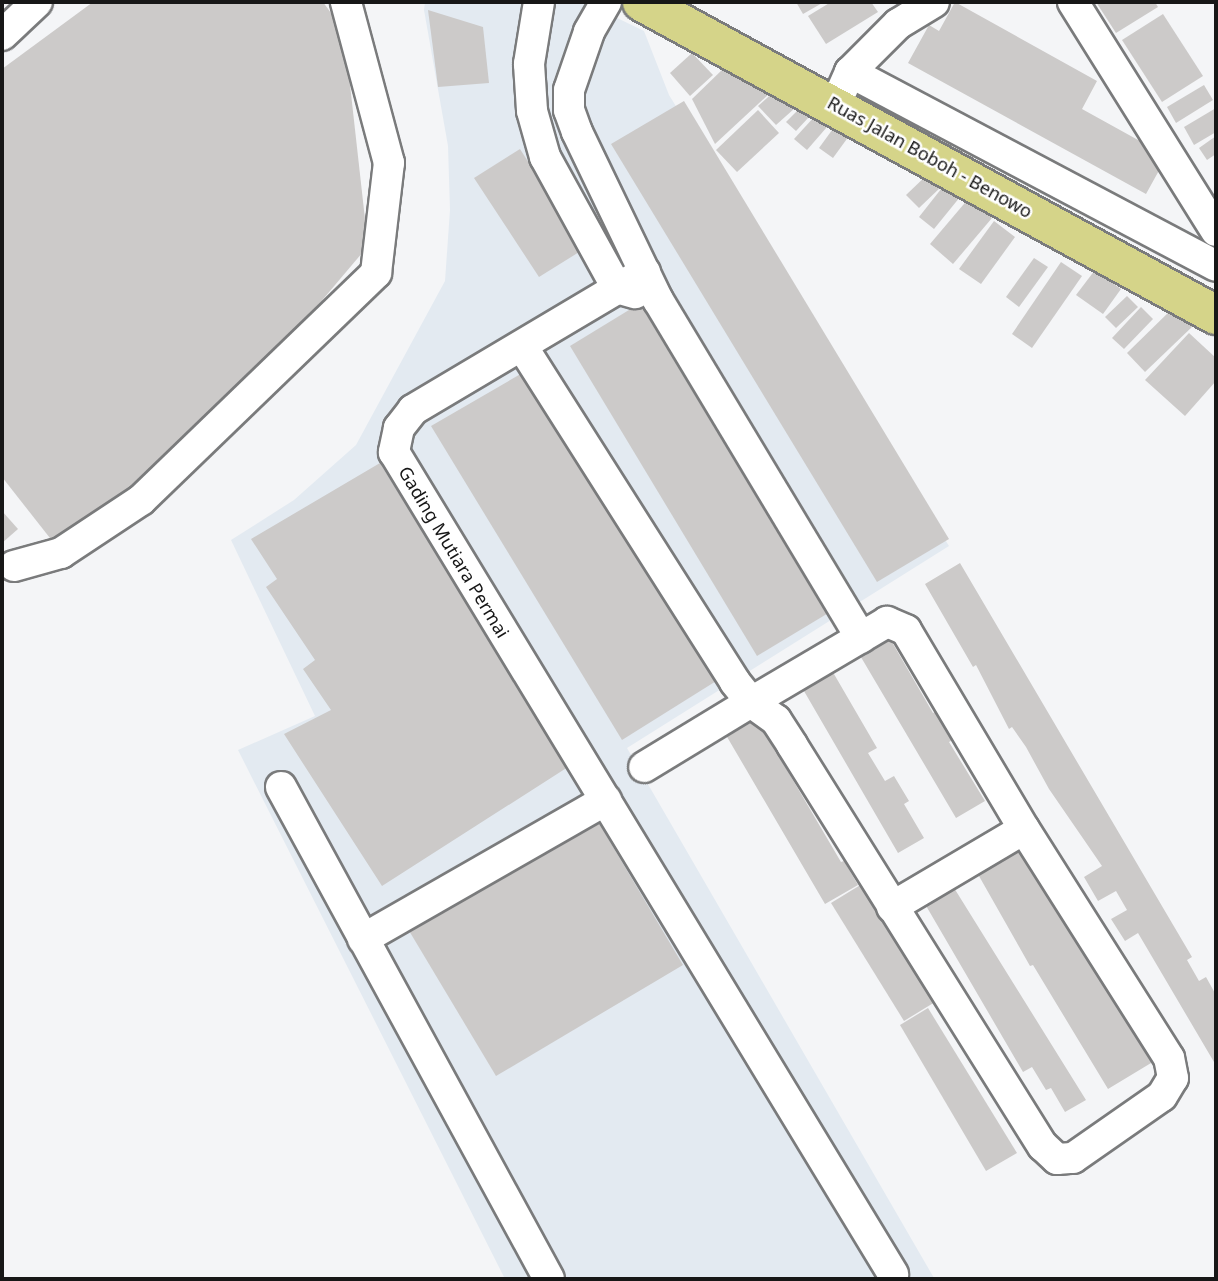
<!DOCTYPE html>
<html>
<head>
<meta charset="utf-8">
<style>
	body { margin:0 }
	#map { position:relative; width:1218px; height:1281px; overflow:hidden; background:#f4f5f7; font-family:"Noto Sans",sans-serif }
	div>[style] { position:absolute }
	.built>* { inset:0; background:#e3eaf1 }
	.building>* { inset:0; background:#cccac9 }
	.roads { filter:drop-shadow(2px 0 #7a7b7c) drop-shadow(-2px 0 #7a7b7c) drop-shadow(0 2px #7a7b7c) drop-shadow(0 -2px #7a7b7c) }
	.minor>* { height:30px; margin:-15px; padding:0 15px; transform-origin:15px; border-radius:15px; background:#fff }
	.major>* { height:38px; margin:-19px; padding:0 19px; transform-origin:19px; border-radius:19px; background:#d5d489 }
	span { translate:-50% -50%; white-space:nowrap; text-align:center; line-height:1.15; -webkit-text-stroke:5px #fff; paint-order:stroke }
	.street-label { font-size:18px; color:#171717 }
	.frame { position:absolute; inset:0; border:4px solid #171717; pointer-events:none }
</style>
</head>
<body>
<div id="map">
	<div class="built">
		<i style="clip-path:polygon(425px 2px,584px 2px,644px 31px,669px 95px,949px 546px,627px 748px,934px 1278px,931px 1279px,505px 1279px,238px 750px,315px 716px,231px 540px,294px 500px,356px 445px,445px 281px,450px 210px,448px 146px,424px 10px)"></i>
	</div>
	<div class="building">
		<i style="clip-path:polygon(93px 2px,323px 2px,344px 31px,368px 246px,226px 414px,57px 547px,2px 477px,2px 69px)"></i>
		<i style="clip-path:polygon(796px 2px,824px 2px,803px 14px)"></i>
		<i style="clip-path:polygon(831px 2px,871px 2px,878px 12px,826px 44px,808px 16px)"></i>
		<i style="clip-path:polygon(955px 2px,1097px 81px,1082px 109px,1167px 156px,1146px 194px,908px 63px,929px 25px,939px 31px)"></i>
		<i style="clip-path:polygon(1096px 2px,1155px 2px,1158px 7px,1116px 33px)"></i>
		<i style="clip-path:polygon(428px 10px,483px 27px,489px 83px,438px 87px)"></i>
		<i style="clip-path:polygon(1163px 14px,1203px 76px,1162px 102px,1122px 40px)"></i>
		<i style="clip-path:polygon(692px 53px,713px 75px,690px 96px,670px 73px)"></i>
		<i style="clip-path:polygon(725px 67px,770px 93px,715px 144px,692px 99px)"></i>
		<i style="clip-path:polygon(1204px 85px,1213px 100px,1176px 123px,1167px 107px)"></i>
		<i style="clip-path:polygon(777px 89px,795px 108px,776px 125px,758px 106px)"></i>
		<i style="clip-path:polygon(684px 101px,949px 539px,877px 582px,611px 144px)"></i>
		<i style="clip-path:polygon(800px 108px,809px 117px,796px 131px,786px 122px)"></i>
		<i style="clip-path:polygon(1216px 108px,1216px 132px,1194px 145px,1184px 127px)"></i>
		<i style="clip-path:polygon(758px 110px,779px 133px,737px 172px,716px 150px)"></i>
		<i style="clip-path:polygon(815px 116px,827px 127px,807px 150px,794px 139px)"></i>
		<i style="clip-path:polygon(835px 126px,849px 136px,833px 158px,819px 148px)"></i>
		<i style="clip-path:polygon(1216px 136px,1216px 154px,1207px 160px,1199px 148px)"></i>
		<i style="clip-path:polygon(520px 149px,584px 249px,539px 277px,474px 178px)"></i>
		<i style="clip-path:polygon(929px 173px,942px 186px,919px 208px,906px 195px)"></i>
		<i style="clip-path:polygon(945px 184px,960px 197px,934px 229px,919px 217px)"></i>
		<i style="clip-path:polygon(969px 198px,992px 218px,953px 264px,930px 244px)"></i>
		<i style="clip-path:polygon(994px 221px,1015px 237px,981px 284px,959px 269px)"></i>
		<i style="clip-path:polygon(1034px 258px,1048px 267px,1019px 307px,1006px 297px)"></i>
		<i style="clip-path:polygon(1061px 262px,1082px 276px,1032px 348px,1012px 334px)"></i>
		<i style="clip-path:polygon(1095px 270px,1121px 289px,1103px 314px,1076px 295px)"></i>
		<i style="clip-path:polygon(1127px 296px,1138px 307px,1116px 328px,1105px 317px)"></i>
		<i style="clip-path:polygon(647px 299px,835px 609px,757px 656px,570px 346px)"></i>
		<i style="clip-path:polygon(1141px 307px,1153px 319px,1124px 349px,1112px 338px)"></i>
		<i style="clip-path:polygon(1174px 307px,1193px 326px,1145px 372px,1127px 353px)"></i>
		<i style="clip-path:polygon(1189px 333px,1216px 358px,1216px 381px,1185px 416px,1145px 380px)"></i>
		<i style="clip-path:polygon(531px 368px,721px 678px,622px 740px,431px 426px)"></i>
		<i style="clip-path:polygon(380px 463px,568px 767px,382px 886px,284px 734px,331px 710px,303px 669px,315px 660px,266px 587px,277px 579px,251px 539px)"></i>
		<i style="clip-path:polygon(2px 511px,18px 529px,2px 543px)"></i>
		<i style="clip-path:polygon(960px 563px,1192px 957px,1187px 960px,1199px 981px,1206px 977px,1216px 995px,1214px 1062px,1138px 933px,1125px 941px,1111px 919px,1127px 910px,1116px 891px,1098px 901px,1084px 877px,1102px 866px,1049px 789px,1026px 747px,1012px 727px,1009px 729px,976px 665px,973px 667px,925px 584px)"></i>
		<i style="clip-path:polygon(885px 630px,933px 713px,944px 706px,961px 735px,949px 742px,985px 801px,956px 818px,855px 647px)"></i>
		<i style="clip-path:polygon(827px 662px,877px 748px,868px 753px,885px 781px,894px 776px,909px 801px,904px 804px,924px 838px,898px 853px,797px 679px)"></i>
		<i style="clip-path:polygon(753px 712px,841px 862px,844px 861px,858px 885px,825px 904px,723px 730px)"></i>
		<i style="clip-path:polygon(593px 813px,683px 965px,496px 1076px,405px 924px)"></i>
		<i style="clip-path:polygon(1026px 839px,1156px 1060px,1108px 1089px,1033px 965px,1030px 966px,975px 869px)"></i>
		<i style="clip-path:polygon(946px 875px,1086px 1100px,1065px 1112px,1051px 1088px,1046px 1090px,1032px 1067px,1023px 1072px,918px 892px)"></i>
		<i style="clip-path:polygon(862px 884px,935px 1002px,904px 1021px,831px 903px)"></i>
		<i style="clip-path:polygon(928px 1008px,1017px 1153px,986px 1171px,900px 1025px)"></i>
	</div>
	<div class="roads">
		<div class="minor">
			<i style="left:539px;top:2px;width:63px;rotate:99.2deg"></i>
			<i style="left:529px;top:64px;width:47px;rotate:86.3deg"></i>
			<i style="left:532px;top:111px;width:48px;rotate:74.2deg"></i>
			<i style="left:545px;top:157px;width:149px;rotate:61.2deg"></i>
			<i style="left:617px;top:288px;width:19px;rotate:16deg"></i>
			<i style="left:606px;top:2px;width:34px;rotate:120deg"></i>
			<i style="left:589px;top:32px;width:61px;rotate:109deg"></i>
			<i style="left:569px;top:90px;width:20px;rotate:90deg"></i>
			<i style="left:569px;top:110px;width:23px;rotate:70deg"></i>
			<i style="left:577px;top:132px;width:187px;rotate:64.3deg"></i>
			<i style="left:658px;top:300px;width:394px;rotate:59deg"></i>
			<i style="left:1073px;top:2px;width:270px;rotate:58deg"></i>
			<i style="left:2px;top:35px;width:48px;rotate:-43.3deg"></i>
			<i style="left:850px;top:72px;width:414px;rotate:27.9deg"></i>
			<i style="left:842px;top:90px;width:20px;rotate:-66deg"></i>
			<i style="left:850px;top:72px;width:68px;rotate:-45deg"></i>
			<i style="left:898px;top:24px;width:42px;rotate:-31.4deg"></i>
			<i style="left:645px;top:272px;width:270px;rotate:149.3deg"></i>
			<i style="left:413px;top:410px;width:23px;rotate:128deg"></i>
			<i style="left:399px;top:428px;width:25px;rotate:102deg"></i>
			<i style="left:394px;top:452px;width:962px;rotate:58.74deg"></i>
			<i style="left:522px;top:346px;width:398px;rotate:57.6deg"></i>
			<i style="left:735px;top:682px;width:26px;rotate:51deg"></i>
			<i style="left:751px;top:702px;width:31px;rotate:36deg"></i>
			<i style="left:776px;top:720px;width:30px;rotate:57deg"></i>
			<i style="left:792px;top:745px;width:473px;rotate:58deg"></i>
			<i style="left:1043px;top:1146px;width:19px;rotate:43deg"></i>
			<i style="left:1057px;top:1159px;width:16px;rotate:-4deg"></i>
			<i style="left:1073px;top:1158px;width:108px;rotate:-34.9deg"></i>
			<i style="left:1162px;top:1096px;width:21px;rotate:-59deg"></i>
			<i style="left:1173px;top:1078px;width:20px;rotate:-101deg"></i>
			<i style="left:1169px;top:1058px;width:271px;rotate:-122.3deg"></i>
			<i style="left:1024px;top:829px;width:231px;rotate:-120.7deg"></i>
			<i style="left:906px;top:630px;width:21px;rotate:-157deg"></i>
			<i style="left:887px;top:622px;width:158px;rotate:149.5deg"></i>
			<i style="left:751px;top:702px;width:125px;rotate:148.7deg"></i>
			<i style="left:14px;top:566px;width:49px;rotate:-15.5deg"></i>
			<i style="left:61px;top:553px;width:96px;rotate:-33.5deg"></i>
			<i style="left:141px;top:500px;width:327px;rotate:-44deg"></i>
			<i style="left:376px;top:273px;width:111px;rotate:-83.3deg"></i>
			<i style="left:389px;top:163px;width:167px;rotate:-105deg"></i>
			<i style="left:281px;top:787px;width:560px;rotate:61.42deg"></i>
			<i style="left:892px;top:907px;width:153px;rotate:-30.6deg"></i>
			<i style="left:363px;top:939px;width:280px;rotate:-29.8deg"></i>
		</div>
		<div class="major">
			<i style="left:642px;top:2px;width:654px;rotate:28.6deg"></i>
		</div>
	</div>
	<div class="street-label">
		<span style="left:930px;top:157px;rotate:29deg">Ruas Jalan Boboh - Benowo</span>
		<span style="left:454px;top:552px;rotate:59deg">Gading Mutiara Permai</span>
	</div>
	<div class="frame"></div>
</div>
</body>
</html>
